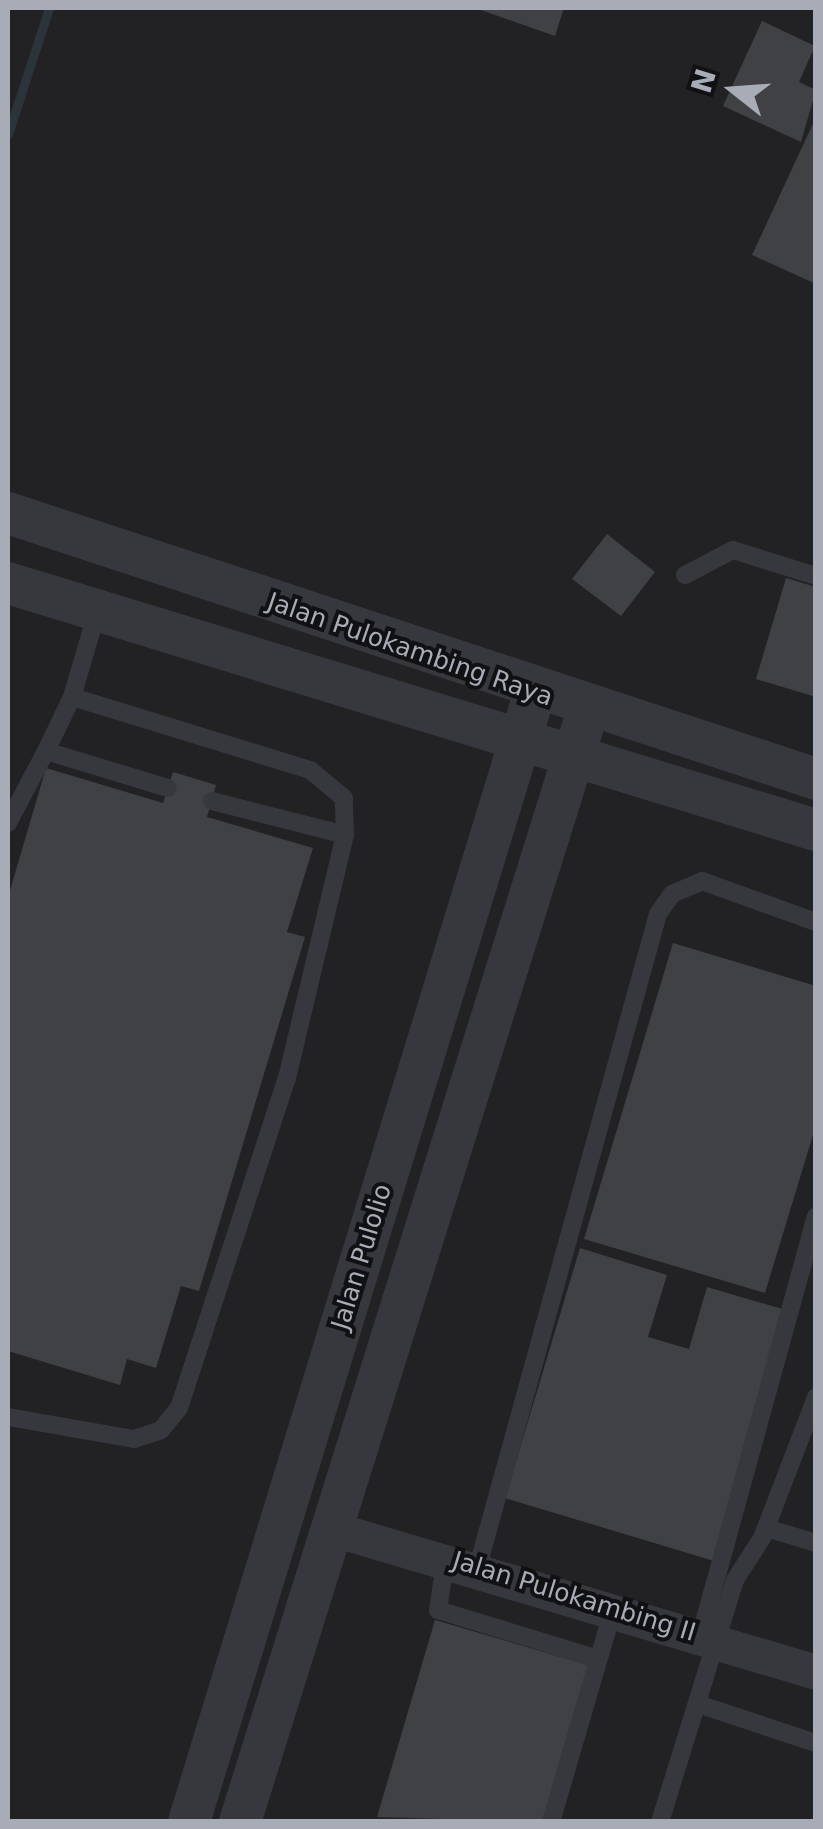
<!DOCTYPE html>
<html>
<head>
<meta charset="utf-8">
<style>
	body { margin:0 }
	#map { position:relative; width:823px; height:1829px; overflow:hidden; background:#161618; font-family:"DejaVu Sans",sans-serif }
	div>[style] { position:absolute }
	.built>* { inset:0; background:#222225 }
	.stream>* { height:9px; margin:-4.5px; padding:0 4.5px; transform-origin:4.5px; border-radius:4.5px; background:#2c343b }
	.building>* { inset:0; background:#404145 }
	.service>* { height:18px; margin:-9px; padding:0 9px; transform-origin:9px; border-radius:9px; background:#37383d }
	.minor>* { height:35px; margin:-17.5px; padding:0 17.5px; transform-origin:17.5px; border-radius:17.5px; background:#37383d }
	.tertiary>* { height:42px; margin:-21px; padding:0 21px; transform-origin:21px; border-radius:21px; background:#37383d }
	span { translate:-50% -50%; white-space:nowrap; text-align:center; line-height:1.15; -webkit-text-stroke:8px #111113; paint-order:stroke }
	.street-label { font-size:25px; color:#a8acb7 }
	.frame { position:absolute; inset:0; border:10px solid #a8acb7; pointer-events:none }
	.north { position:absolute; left:683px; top:40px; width:100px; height:100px; -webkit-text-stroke:8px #111113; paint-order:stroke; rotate:287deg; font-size:28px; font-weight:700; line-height:40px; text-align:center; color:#a8acb7 }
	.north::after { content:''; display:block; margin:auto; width:35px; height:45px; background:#a8acb7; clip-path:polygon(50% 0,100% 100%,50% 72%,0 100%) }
</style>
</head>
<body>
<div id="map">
	<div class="built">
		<i style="clip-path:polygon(8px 8px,815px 8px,815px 1821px,8px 1822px)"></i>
	</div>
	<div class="stream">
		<i style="left:8px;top:134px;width:133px;rotate:-72deg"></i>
	</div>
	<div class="building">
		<i style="clip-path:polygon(475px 8px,564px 8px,555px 36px)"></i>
		<i style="clip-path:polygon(762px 21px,815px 46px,799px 82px,816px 90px,801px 142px,723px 106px)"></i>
		<i style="clip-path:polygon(816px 117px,816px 284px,752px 255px)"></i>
		<i style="clip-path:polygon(607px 534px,655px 572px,621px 616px,572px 579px)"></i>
		<i style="clip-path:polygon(786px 578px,816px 587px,816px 697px,756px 679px)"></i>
		<i style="clip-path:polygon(46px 768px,163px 803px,173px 772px,216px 785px,207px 817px,313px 848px,287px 932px,305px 937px,199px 1291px,181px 1286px,156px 1368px,127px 1359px,120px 1385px,8px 1351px,8px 897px)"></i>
		<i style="clip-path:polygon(673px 943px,816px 986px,816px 1125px,765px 1293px,584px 1239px)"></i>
		<i style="clip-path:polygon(580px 1248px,667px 1275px,648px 1337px,689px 1349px,707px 1287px,789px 1311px,714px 1561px,505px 1498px)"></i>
		<i style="clip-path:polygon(435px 1620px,588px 1665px,542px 1822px,377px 1817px)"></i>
	</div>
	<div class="service">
		<i style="left:685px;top:575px;width:54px;rotate:-27.5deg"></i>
		<i style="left:733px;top:550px;width:87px;rotate:17.4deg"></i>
		<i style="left:72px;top:697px;width:60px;rotate:115.7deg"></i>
		<i style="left:46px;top:751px;width:127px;rotate:16.9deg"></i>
		<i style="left:212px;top:801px;width:137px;rotate:14.3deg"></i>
		<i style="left:8px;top:823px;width:81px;rotate:-62.2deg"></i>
		<i style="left:8px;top:1417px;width:128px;rotate:9.9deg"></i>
		<i style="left:134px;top:1439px;width:28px;rotate:-18deg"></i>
		<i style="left:161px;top:1430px;width:28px;rotate:-51deg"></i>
		<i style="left:179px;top:1408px;width:347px;rotate:-71.9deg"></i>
		<i style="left:287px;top:1078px;width:250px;rotate:-76.6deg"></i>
		<i style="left:345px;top:835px;width:37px;rotate:-92deg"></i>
		<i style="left:344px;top:798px;width:44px;rotate:-140.5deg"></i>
		<i style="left:310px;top:770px;width:249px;rotate:-162.9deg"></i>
		<i style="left:72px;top:697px;width:89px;rotate:-73.6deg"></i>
		<i style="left:766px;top:1528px;width:52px;rotate:16.7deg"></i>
		<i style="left:446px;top:1557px;width:54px;rotate:98.6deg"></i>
		<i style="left:438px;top:1610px;width:167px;rotate:17deg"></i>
		<i style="left:478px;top:1566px;width:676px;rotate:-74.57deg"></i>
		<i style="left:658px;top:914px;width:24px;rotate:-55deg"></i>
		<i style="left:672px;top:894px;width:33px;rotate:-23deg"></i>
		<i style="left:702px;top:881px;width:121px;rotate:19.8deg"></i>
		<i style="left:700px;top:1637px;width:436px;rotate:-74.6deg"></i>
		<i style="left:698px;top:1704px;width:124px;rotate:18.3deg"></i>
		<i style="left:551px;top:1822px;width:221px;rotate:-73.7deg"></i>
		<i style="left:660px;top:1822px;width:253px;rotate:-72.8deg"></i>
		<i style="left:735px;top:1580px;width:50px;rotate:-57.3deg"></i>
		<i style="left:762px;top:1538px;width:151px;rotate:-69deg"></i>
	</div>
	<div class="minor">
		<i style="left:330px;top:1528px;width:507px;rotate:16.5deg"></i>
	</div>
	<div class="tertiary">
		<i style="left:8px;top:513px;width:851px;rotate:18.22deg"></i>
		<i style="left:8px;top:583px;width:845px;rotate:17deg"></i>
		<i style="left:189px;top:1822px;width:1182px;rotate:-72.98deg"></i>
		<i style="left:240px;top:1822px;width:1165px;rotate:-72.62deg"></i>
	</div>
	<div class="street-label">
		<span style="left:410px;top:650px;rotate:19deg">Jalan Pulokambing Raya</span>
		<span style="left:362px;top:1257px;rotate:-73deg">Jalan Pulolio</span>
		<span style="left:574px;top:1597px;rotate:17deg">Jalan Pulokambing II</span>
	</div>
	<div class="frame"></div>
	<div class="north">N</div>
</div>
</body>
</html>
